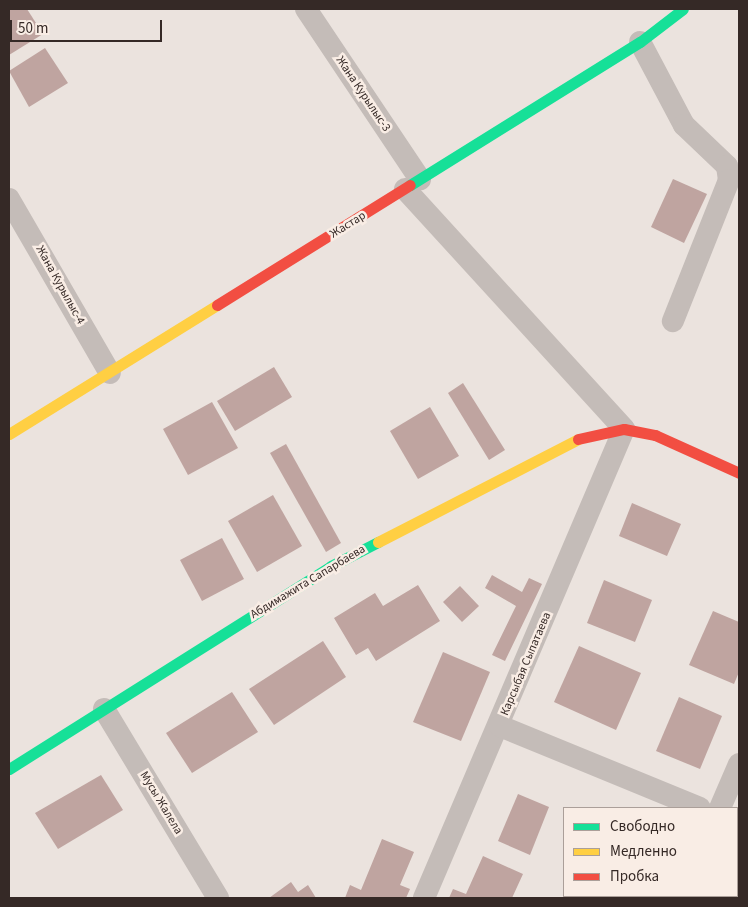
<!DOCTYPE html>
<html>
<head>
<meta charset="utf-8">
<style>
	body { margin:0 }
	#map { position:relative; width:748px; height:907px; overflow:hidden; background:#ebe3de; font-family:"Source Sans 3",sans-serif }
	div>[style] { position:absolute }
	.building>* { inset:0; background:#bfa4a0 }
	.street>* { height:22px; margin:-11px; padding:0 11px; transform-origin:11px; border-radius:11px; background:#c4bcb8 }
	.fast>* { height:11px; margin:-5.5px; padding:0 5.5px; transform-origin:5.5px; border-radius:5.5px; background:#16e098 }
	.slow>* { height:11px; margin:-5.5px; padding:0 5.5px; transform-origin:5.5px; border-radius:5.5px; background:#ffcf43 }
	.jam>* { height:11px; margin:-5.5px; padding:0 5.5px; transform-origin:5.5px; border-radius:5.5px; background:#f24e42 }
	span { translate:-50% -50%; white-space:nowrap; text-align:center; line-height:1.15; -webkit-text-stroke:5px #f9ede5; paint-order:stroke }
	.street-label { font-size:12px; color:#352926 }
	.frame { position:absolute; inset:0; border:10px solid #352926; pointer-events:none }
	.legend { position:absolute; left:563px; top:807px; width:175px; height:90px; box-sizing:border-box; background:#f9ede5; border:1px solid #ab9f99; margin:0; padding:6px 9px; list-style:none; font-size:15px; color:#352926 }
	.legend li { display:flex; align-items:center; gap:10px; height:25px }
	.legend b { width:25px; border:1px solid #ab9f99 }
	.scale { position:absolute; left:10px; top:20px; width:152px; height:22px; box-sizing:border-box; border:2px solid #352926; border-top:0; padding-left:6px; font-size:15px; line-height:18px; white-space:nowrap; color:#352926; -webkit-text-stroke:4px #f9ede5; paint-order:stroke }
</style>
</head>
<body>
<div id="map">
	<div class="building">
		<i style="clip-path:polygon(9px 9px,27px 9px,43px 34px,9px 55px)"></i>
		<i style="clip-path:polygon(45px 48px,68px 83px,29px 107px,9px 71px)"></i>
		<i style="clip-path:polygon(673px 179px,707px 194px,684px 243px,651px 227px)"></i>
		<i style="clip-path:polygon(274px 367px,292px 397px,235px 431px,217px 401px)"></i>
		<i style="clip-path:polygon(463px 383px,505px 450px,489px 460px,448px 393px)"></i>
		<i style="clip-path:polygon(212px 402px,238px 448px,188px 475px,163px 429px)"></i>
		<i style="clip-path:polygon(430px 407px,459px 456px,418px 479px,390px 431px)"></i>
		<i style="clip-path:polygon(286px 444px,341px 543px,326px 552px,270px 453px)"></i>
		<i style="clip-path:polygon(273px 495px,302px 546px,257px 572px,228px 521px)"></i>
		<i style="clip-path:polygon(632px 503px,681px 524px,667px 556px,619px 536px)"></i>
		<i style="clip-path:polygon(222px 538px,244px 579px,202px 601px,180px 560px)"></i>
		<i style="clip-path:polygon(492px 575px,522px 592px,529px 578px,542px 584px,505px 661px,492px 655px,516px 606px,485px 588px)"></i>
		<i style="clip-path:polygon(604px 580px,652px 600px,635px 642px,587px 623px)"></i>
		<i style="clip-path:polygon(418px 585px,440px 621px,376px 661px,368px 648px,356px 655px,334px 618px,375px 593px,383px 606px)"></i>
		<i style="clip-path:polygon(460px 586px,479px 606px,462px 622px,443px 602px)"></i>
		<i style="clip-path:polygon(713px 611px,739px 622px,739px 672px,734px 684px,689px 665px)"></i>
		<i style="clip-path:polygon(323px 641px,346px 677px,274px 725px,249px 689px)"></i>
		<i style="clip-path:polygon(579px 646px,641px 673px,616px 730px,554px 702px)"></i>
		<i style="clip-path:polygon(443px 652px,490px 672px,461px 741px,413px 722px)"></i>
		<i style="clip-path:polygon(232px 692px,258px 732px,192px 773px,166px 733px)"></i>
		<i style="clip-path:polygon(679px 697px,722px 716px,700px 769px,656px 751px)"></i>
		<i style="clip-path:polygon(101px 775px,123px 810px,58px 849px,35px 813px)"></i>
		<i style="clip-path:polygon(518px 794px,549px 807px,530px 855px,498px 841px)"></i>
		<i style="clip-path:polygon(382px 839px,414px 852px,400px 885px,410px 889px,406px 898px,345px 898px,350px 885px,361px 890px)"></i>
		<i style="clip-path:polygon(483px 856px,523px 874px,512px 898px,449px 898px,453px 889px,466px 894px)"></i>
		<i style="clip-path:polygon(737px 876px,739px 898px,726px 898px,737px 896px)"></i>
		<i style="clip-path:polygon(291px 882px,298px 892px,308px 885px,316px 898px,269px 898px)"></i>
		<i style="clip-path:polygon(631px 896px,647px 896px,646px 898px)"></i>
	</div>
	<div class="street">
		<i style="left:306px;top:9px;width:205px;rotate:56.2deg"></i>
		<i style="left:640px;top:42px;width:94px;rotate:62.1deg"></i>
		<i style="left:684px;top:125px;width:59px;rotate:43.6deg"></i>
		<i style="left:727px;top:166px;width:14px;rotate:82deg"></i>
		<i style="left:729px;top:180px;width:152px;rotate:111.7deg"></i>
		<i style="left:405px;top:189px;width:325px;rotate:47.6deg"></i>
		<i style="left:624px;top:429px;width:510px;rotate:113.1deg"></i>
		<i style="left:9px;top:199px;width:201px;rotate:59.9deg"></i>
		<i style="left:104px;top:709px;width:221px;rotate:58.9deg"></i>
		<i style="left:500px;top:726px;width:216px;rotate:22.3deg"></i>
		<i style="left:720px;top:808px;width:48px;rotate:-66.6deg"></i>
		<i style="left:737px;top:823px;width:2px;rotate:27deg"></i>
		<i style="left:683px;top:898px;width:2px;rotate:-63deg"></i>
	</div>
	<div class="fast">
		<i style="left:410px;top:185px;width:271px;rotate:-31.9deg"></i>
		<i style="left:640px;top:42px;width:54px;rotate:-37.5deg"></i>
		<i style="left:9px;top:769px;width:381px;rotate:-32.2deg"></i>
		<i style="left:331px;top:566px;width:53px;rotate:-27.1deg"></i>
	</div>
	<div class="slow">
		<i style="left:9px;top:434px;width:245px;rotate:-31.8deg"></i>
		<i style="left:378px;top:542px;width:225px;rotate:-27.2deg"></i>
	</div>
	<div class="jam">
		<i style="left:217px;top:305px;width:227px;rotate:-31.9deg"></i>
		<i style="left:578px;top:439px;width:47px;rotate:-12.3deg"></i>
		<i style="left:624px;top:429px;width:32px;rotate:11deg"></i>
		<i style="left:655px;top:435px;width:92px;rotate:24.3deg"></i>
	</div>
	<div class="street-label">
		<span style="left:363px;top:94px;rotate:56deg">Жана Курылыс-3</span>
		<span style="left:348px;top:225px;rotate:-32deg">Жастар</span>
		<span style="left:60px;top:285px;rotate:61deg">Жана Курылыс-4</span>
		<span style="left:308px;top:582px;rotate:-31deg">Абдимажита Сапарбаева</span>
		<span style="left:526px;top:664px;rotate:-67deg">Карсыбая Сыпатаева</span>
		<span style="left:161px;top:803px;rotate:59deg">Мусы Жалела</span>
	</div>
	<div class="frame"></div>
	<ul class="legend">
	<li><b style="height:6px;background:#16e098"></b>Свободно</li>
	<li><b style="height:6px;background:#ffcf43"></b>Медленно</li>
	<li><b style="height:6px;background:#f24e42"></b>Пробка</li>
	</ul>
	<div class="scale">50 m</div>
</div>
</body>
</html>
